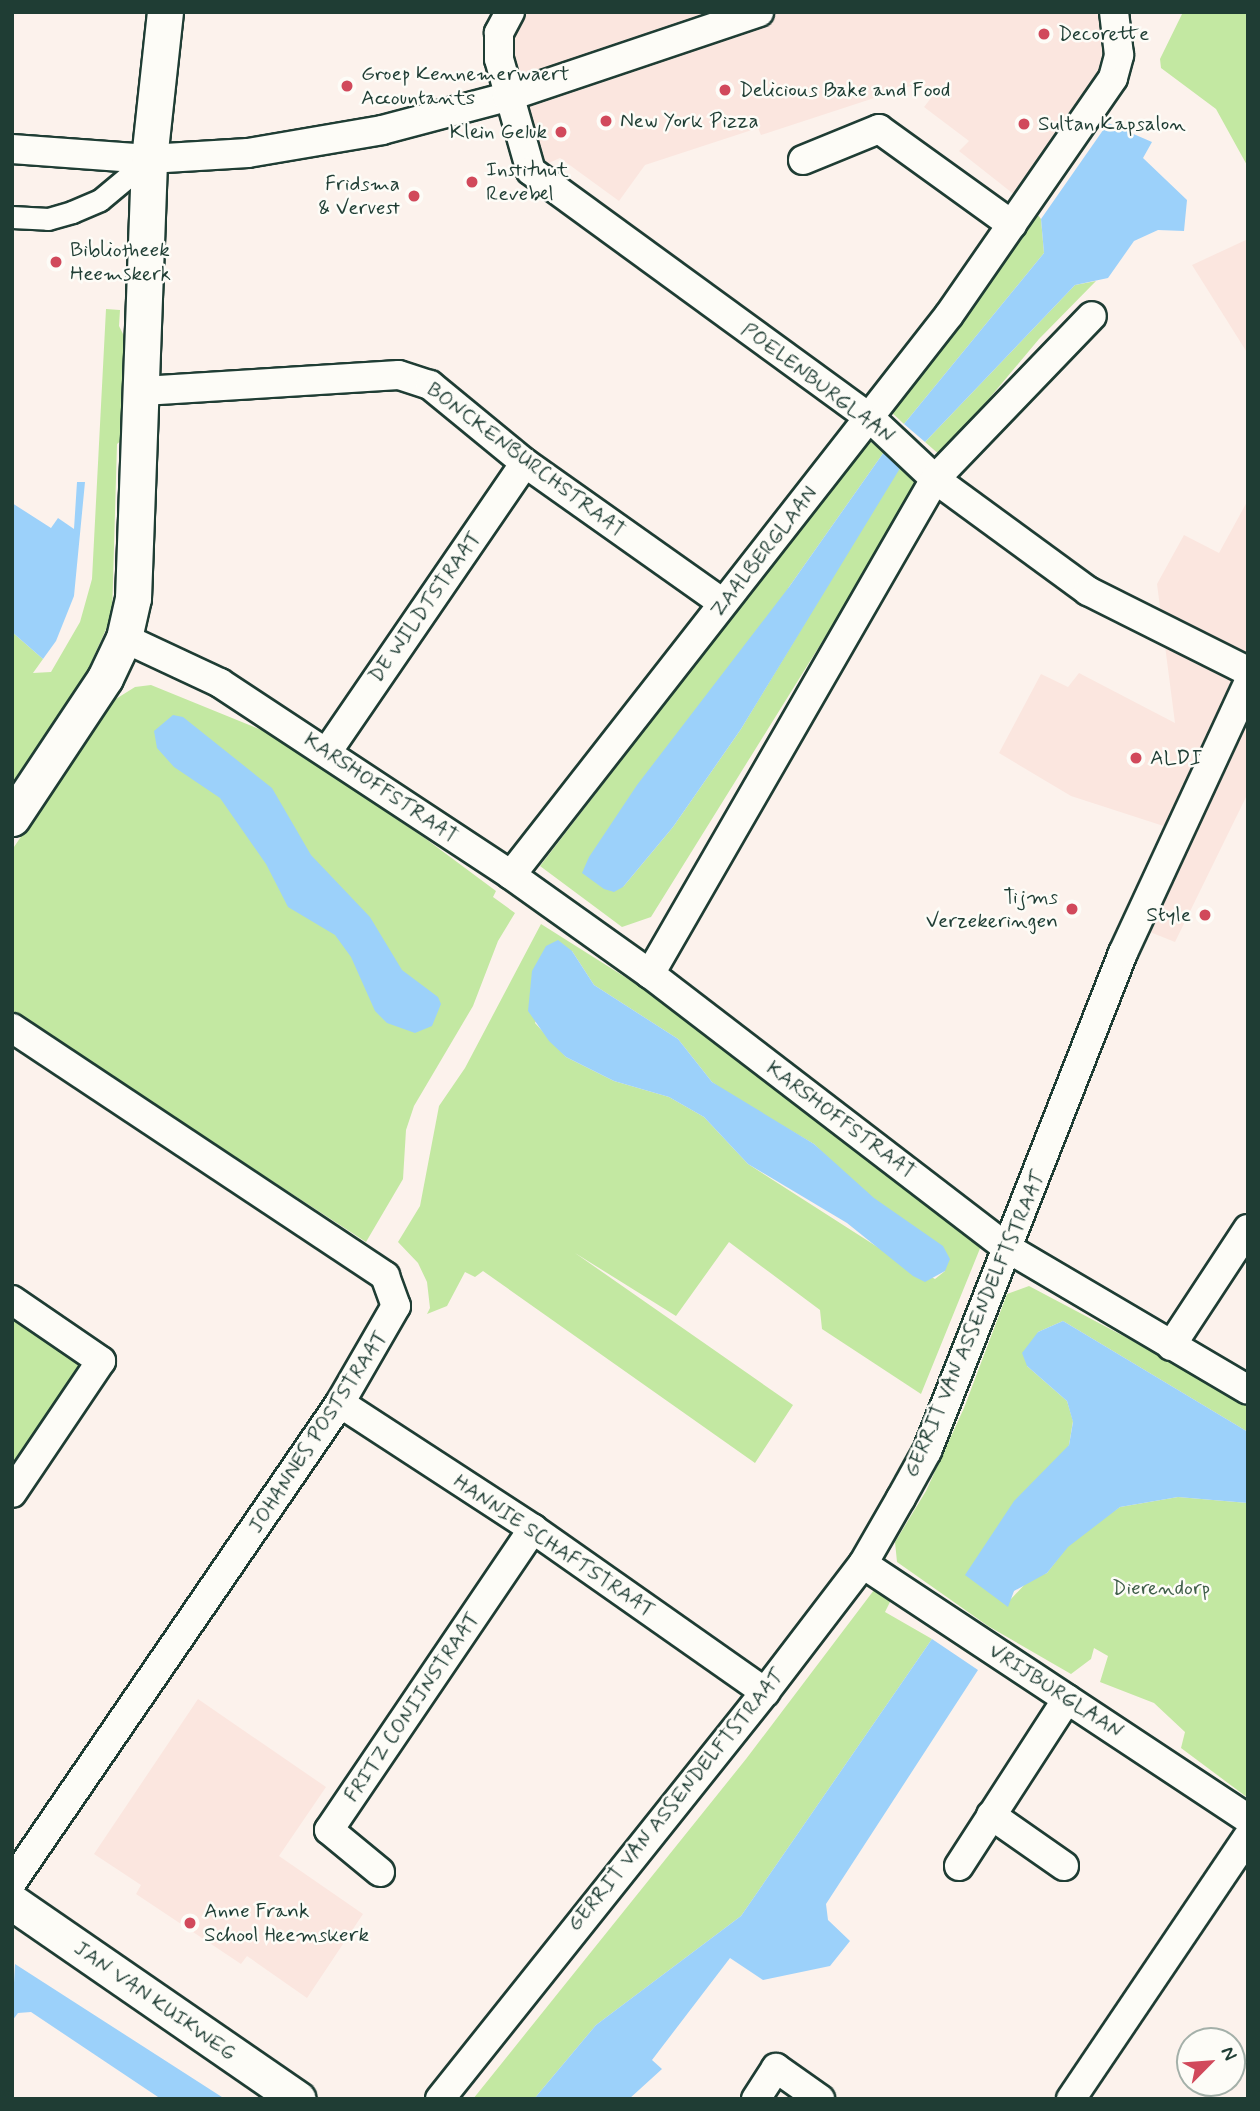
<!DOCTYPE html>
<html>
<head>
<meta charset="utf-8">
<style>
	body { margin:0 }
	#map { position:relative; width:1260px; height:2111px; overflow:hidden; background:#fcf2ec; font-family:Mynerve,sans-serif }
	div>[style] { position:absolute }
	.built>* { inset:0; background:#fbe6df }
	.green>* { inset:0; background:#c3e8a2 }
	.water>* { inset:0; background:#9cd1fa }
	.roads { filter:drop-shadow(2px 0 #1f3d34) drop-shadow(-2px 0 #1f3d34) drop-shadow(0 2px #1f3d34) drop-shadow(0 -2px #1f3d34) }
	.pedestrian>* { height:21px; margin:-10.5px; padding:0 10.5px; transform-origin:10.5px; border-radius:10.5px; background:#fdfcf7 }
	.minor>* { height:28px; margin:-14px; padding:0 14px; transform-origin:14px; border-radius:14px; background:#fdfcf7 }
	.tertiary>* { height:35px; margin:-17.5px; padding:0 17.5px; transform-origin:17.5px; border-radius:17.5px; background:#fdfcf7 }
	.dots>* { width:19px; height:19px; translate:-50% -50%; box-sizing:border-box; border:4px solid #fdfcf7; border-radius:50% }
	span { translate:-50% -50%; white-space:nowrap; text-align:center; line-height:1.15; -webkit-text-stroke:5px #fdfcf7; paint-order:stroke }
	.poi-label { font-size:21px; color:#1f3d34 }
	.left { translate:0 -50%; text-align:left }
	.right { translate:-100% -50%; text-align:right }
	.street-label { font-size:21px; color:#1f3d34 }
	.park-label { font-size:21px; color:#405f4a }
	.frame { position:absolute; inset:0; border:14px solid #1f3d34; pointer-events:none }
	.north { position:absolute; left:1176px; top:2027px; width:70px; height:70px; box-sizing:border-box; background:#fdfcf7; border:2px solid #a4b0a9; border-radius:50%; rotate:65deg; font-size:19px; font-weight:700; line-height:28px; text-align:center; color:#1f3d34 }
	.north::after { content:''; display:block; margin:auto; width:24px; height:32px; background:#d1495b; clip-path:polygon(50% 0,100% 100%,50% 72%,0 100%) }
</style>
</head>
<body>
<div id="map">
	<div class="built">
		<i style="clip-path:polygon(510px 12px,1114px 12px,1119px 55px,1034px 210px,959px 151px,969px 141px,924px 107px,935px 93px,920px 83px,761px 135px,758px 128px,645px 165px,619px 201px,560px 158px,531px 171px,507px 97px)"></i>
		<i style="clip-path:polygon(1248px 239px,1248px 354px,1192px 265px)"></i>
		<i style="clip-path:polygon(1248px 500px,1248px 793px,1175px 942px,1135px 926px,1179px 831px,1071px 796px,999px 753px,1041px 674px,1068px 687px,1079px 673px,1175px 723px,1157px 584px,1184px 535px,1219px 553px)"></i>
		<i style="clip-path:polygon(198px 1699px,326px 1787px,279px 1856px,363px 1914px,307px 1998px,247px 1956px,241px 1964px,136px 1894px,141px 1885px,94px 1854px)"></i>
	</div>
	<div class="green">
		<i style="clip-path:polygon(1183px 12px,1248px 12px,1248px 167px,1216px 109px,1161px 68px,1160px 59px)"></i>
		<i style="clip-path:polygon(1034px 210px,1041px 219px,1044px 253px,904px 424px,891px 412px,986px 285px)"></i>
		<i style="clip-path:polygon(1096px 281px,1039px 339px,941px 456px,925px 442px,1075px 285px)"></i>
		<i style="clip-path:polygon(106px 309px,120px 310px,119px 326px,127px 342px,123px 439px,117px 444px,112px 616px,84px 678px,88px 686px,12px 800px,12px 632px,43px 659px,33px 673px,51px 672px,80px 622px,92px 579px)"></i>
		<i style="clip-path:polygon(868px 440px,884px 452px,789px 587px,623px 887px,673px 827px,741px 729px,894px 475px,902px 465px,922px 481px,651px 917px,622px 927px,540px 866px)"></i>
		<i style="clip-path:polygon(151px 685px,269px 733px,426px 839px,496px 891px,493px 897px,515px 913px,498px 941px,473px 1006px,414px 1106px,406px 1130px,403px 1179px,366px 1242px,12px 1012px,12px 850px,111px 702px,135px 687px)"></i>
		<i style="clip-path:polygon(evenodd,541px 924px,644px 989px,981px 1246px,921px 1394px,822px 1329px,820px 1310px,729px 1242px,676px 1316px,575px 1253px,793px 1405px,755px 1463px,483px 1271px,475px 1277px,465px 1272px,447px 1306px,427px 1314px,430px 1308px,427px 1282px,418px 1263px,398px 1242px,420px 1206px,439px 1106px,465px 1068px,541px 924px,572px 951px,594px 985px,678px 1039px,712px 1082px,733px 1097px,814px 1144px,945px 1271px,935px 1279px,879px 1248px,748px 1164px,704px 1117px,669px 1097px,614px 1081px,566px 1057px,535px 1023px,572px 951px)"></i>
		<i style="clip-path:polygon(1029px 1286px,1248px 1402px,1248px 1432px,1063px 1321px,1038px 1332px,1027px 1366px,1067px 1401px,1073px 1421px,1069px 1445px,1010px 1600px,1029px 1580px,1047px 1573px,1067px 1547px,1096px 1523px,1120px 1507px,1178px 1497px,1248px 1503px,1248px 1798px,1181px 1748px,1185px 1732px,1154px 1703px,1100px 1682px,1108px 1656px,1094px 1648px,1091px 1659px,1071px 1674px,988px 1626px,897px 1562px,895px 1542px,926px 1491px,964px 1408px,1007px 1294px)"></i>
		<i style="clip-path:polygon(12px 1308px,87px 1359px,12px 1478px)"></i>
		<i style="clip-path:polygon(874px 1590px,893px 1596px,885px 1612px,932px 1639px,741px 1916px,596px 2025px,534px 2099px,473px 2099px,746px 1759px)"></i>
	</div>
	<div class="water">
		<i style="clip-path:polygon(1108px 123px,1152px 142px,1143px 158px,1187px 200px,1184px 231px,1158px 230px,1134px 241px,1108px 278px,1075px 285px,925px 442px,904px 424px,1044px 253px,1041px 219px)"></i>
		<i style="clip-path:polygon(884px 452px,902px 465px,741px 729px,673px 827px,623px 887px,614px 892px,604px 889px,582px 873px,589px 857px,637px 785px,789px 587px)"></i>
		<i style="clip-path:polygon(77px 482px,85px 482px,74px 596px,56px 641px,43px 659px,12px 632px,12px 503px,51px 528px,58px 518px,74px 529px)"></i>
		<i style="clip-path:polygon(173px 715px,183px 717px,272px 788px,311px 855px,370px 917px,402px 970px,438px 997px,441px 1004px,432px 1026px,415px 1033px,387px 1023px,375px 1011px,351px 957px,335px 935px,288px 907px,266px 864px,220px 798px,174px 767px,157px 748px,154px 731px)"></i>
		<i style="clip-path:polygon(558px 940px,572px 951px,594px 985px,678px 1039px,712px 1082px,814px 1144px,874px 1198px,943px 1246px,950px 1259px,945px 1271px,925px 1282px,913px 1276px,847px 1223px,748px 1164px,704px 1117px,669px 1097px,614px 1081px,566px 1057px,549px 1041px,528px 1011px,532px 971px,546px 946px)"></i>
		<i style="clip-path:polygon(1063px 1321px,1248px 1432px,1248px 1503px,1178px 1497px,1120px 1507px,1068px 1547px,1047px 1573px,1014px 1591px,1008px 1607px,965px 1575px,1014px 1501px,1069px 1445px,1073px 1422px,1067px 1401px,1027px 1366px,1022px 1353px,1038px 1332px)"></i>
		<i style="clip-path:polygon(932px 1639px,978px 1670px,826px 1904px,828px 1920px,850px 1941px,830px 1966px,763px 1980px,730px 1958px,652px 2060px,662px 2069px,629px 2099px,534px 2099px,596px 2025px,741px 1916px)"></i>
		<i style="clip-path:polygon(15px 1964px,225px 2099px,161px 2099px,31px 2012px,18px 2013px,12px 2021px)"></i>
	</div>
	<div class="roads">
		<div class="pedestrian">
			<i style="left:12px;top:217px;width:36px;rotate:3deg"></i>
			<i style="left:48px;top:219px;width:25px;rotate:-16deg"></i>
			<i style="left:72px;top:212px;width:30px;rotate:-23deg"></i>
			<i style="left:100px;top:200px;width:64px;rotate:-39.9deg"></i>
		</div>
		<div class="minor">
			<i style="left:510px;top:12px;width:24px;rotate:118deg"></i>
			<i style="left:499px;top:33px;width:26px;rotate:90deg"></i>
			<i style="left:499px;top:59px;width:116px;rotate:74.1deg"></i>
			<i style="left:531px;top:171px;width:419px;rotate:36.1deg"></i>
			<i style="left:870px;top:418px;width:89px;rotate:43.2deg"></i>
			<i style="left:935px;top:479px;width:190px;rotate:36.2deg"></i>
			<i style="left:1088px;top:591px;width:179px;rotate:26.6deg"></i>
			<i style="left:12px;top:149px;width:137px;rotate:4.2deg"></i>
			<i style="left:149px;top:159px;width:99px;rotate:-3.5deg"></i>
			<i style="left:248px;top:153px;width:136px;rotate:-9.7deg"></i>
			<i style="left:382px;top:130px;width:129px;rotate:-14.8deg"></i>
			<i style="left:507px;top:97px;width:266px;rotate:-18.6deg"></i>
			<i style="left:803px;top:160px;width:82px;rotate:-22.2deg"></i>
			<i style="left:879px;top:129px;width:164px;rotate:35.8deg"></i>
			<i style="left:143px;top:391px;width:256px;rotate:-3.6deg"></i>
			<i style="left:399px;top:375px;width:33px;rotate:18deg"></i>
			<i style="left:430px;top:385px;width:123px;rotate:39.4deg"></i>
			<i style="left:525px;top:463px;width:242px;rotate:35.3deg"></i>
			<i style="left:124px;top:638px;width:106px;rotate:25.1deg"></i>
			<i style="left:220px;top:683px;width:349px;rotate:33.4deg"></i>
			<i style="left:511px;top:875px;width:171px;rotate:35.5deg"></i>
			<i style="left:650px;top:974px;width:452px;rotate:37.5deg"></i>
			<i style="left:1009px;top:1249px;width:277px;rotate:30.5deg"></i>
			<i style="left:327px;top:752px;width:350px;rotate:-55.6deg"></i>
			<i style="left:511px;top:875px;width:711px;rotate:-51.97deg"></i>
			<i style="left:949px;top:315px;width:288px;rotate:-55.3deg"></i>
			<i style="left:1113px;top:78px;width:24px;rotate:-75deg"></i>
			<i style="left:1119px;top:55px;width:43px;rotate:-96.6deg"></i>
			<i style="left:650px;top:974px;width:571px;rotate:-60.07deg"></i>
			<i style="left:935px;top:479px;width:226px;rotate:-46.1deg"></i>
			<i style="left:12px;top:1028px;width:448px;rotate:33.6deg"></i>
			<i style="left:385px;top:1276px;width:32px;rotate:70deg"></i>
			<i style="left:396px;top:1306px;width:112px;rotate:120deg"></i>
			<i style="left:340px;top:1403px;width:581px;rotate:124.4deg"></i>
			<i style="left:12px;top:1300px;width:108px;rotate:34.4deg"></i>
			<i style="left:101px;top:1361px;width:159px;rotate:124deg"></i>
			<i style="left:1171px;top:1346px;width:140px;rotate:-56.7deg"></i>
			<i style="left:340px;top:1403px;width:230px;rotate:33.1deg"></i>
			<i style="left:533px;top:1529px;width:284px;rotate:35.1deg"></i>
			<i style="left:863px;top:1564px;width:462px;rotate:33.5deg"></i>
			<i style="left:991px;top:1815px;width:89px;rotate:34.9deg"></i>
			<i style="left:959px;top:1866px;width:199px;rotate:-57.1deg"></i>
			<i style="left:380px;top:1872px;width:66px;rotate:-140.5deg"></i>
			<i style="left:329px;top:1830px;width:364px;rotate:-55.9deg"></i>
			<i style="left:440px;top:2099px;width:521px;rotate:-51.39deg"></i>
			<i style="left:765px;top:1692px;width:161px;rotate:-52.6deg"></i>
			<i style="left:863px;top:1564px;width:76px;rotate:-60.1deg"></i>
			<i style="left:901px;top:1498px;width:54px;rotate:-61deg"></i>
			<i style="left:927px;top:1451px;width:535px;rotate:-68.52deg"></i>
			<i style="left:1123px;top:953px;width:297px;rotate:-65.1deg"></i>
			<i style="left:756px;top:2099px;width:37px;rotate:-57deg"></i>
			<i style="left:776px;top:2068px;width:54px;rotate:35.2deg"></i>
			<i style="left:1071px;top:2099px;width:316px;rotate:-56deg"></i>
		</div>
		<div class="tertiary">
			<i style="left:12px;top:818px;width:168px;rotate:-56.4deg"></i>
			<i style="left:105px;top:678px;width:44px;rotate:-64.6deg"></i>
			<i style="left:124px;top:638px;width:41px;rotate:-77.3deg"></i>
			<i style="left:133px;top:598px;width:439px;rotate:-87.9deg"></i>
			<i style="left:149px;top:159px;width:148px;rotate:-83.8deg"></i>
			<i style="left:12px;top:1902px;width:347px;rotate:34.6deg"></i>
		</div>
	</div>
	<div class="dots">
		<i style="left:1044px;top:34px;background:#d1495b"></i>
		<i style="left:347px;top:86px;background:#d1495b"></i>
		<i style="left:725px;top:90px;background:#d1495b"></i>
		<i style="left:606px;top:121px;background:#d1495b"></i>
		<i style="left:1024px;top:124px;background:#d1495b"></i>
		<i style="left:561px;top:132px;background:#d1495b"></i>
		<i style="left:472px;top:182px;background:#d1495b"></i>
		<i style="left:414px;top:196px;background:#d1495b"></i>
		<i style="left:56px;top:262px;background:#d1495b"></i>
		<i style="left:1136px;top:758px;background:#d1495b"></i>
		<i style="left:1072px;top:909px;background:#d1495b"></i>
		<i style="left:1205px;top:915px;background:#d1495b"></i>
		<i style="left:190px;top:1923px;background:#d1495b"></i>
	</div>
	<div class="poi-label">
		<span class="left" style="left:1058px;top:34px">Decorette</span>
		<span class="left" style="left:361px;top:86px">Groep Kennemerwaert<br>Accountants</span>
		<span class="left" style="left:739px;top:90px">Delicious Bake and Food</span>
		<span class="left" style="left:620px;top:121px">New York Pizza</span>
		<span class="left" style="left:1038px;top:124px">Sultan Kapsalon</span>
		<span class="right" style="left:547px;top:132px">Klein Geluk</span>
		<span class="left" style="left:486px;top:182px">Instituut<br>Revebel</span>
		<span class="right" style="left:400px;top:196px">Fridsma<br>&amp; Vervest</span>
		<span class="left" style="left:70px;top:262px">Bibliotheek<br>Heemskerk</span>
		<span class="left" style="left:1150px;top:758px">ALDI</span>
		<span class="right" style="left:1058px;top:909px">Tijms<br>Verzekeringen</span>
		<span class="right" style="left:1191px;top:915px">Style</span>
		<span class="left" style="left:204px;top:1923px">Anne Frank<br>School Heemskerk</span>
	</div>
	<div class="street-label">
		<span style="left:818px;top:383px;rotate:37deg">POELENBURGLAAN</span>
		<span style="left:526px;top:460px;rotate:37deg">BONCKENBURCHSTRAAT</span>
		<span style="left:764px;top:552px;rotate:-52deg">ZAALBERGLAAN</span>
		<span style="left:425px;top:607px;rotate:-55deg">DE WILDTSTRAAT</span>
		<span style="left:381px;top:788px;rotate:34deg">KARSHOFFSTRAAT</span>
		<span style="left:841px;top:1120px;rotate:37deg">KARSHOFFSTRAAT</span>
		<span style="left:975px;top:1324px;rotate:-67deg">GERRIT VAN ASSENDELFTSTRAAT</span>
		<span style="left:318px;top:1432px;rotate:-57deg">JOHANNES POSTSTRAAT</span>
		<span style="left:554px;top:1546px;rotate:34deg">HANNIE SCHAFTSTRAAT</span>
		<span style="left:1056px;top:1691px;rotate:33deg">VRIJBURGLAAN</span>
		<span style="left:412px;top:1707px;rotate:-56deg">FRITZ CONIJNSTRAAT</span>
		<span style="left:676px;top:1800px;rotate:-51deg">GERRIT VAN ASSENDELFTSTRAAT</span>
		<span style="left:155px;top:2001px;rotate:35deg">JAN VAN KUIKWEG</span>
	</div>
	<div class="park-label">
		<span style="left:1161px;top:1588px">Dierendorp</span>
	</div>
	<div class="frame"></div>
	<div class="north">N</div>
</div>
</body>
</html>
